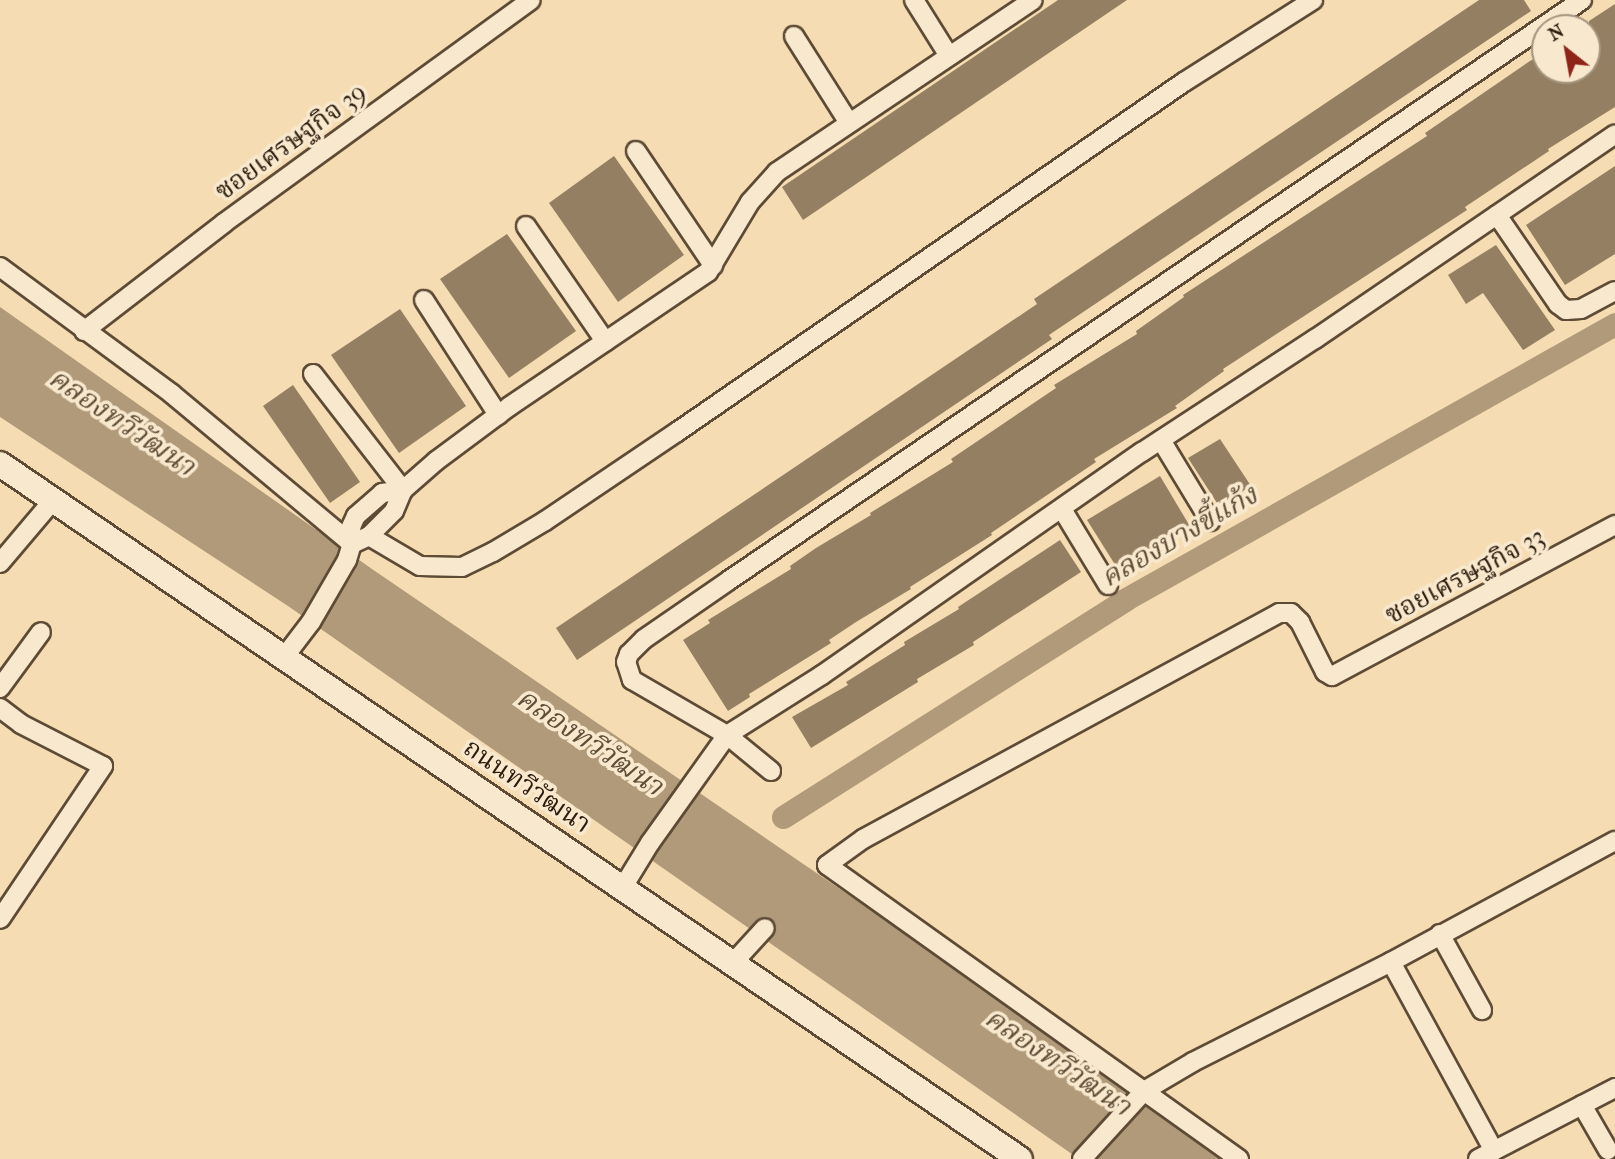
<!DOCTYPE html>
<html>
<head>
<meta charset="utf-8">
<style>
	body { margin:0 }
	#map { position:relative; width:1615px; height:1159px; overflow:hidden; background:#f5dcb2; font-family:"IM FELL French Canon","Noto Serif Thai",serif }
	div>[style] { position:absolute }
	.water>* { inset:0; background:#b09a7a }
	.canal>* { height:23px; margin:-11.5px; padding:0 11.5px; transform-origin:11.5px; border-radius:11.5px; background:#b09a7a }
	.building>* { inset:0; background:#947f62 }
	.roads { filter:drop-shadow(2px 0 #5e4b36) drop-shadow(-2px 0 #5e4b36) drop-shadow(0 2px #5e4b36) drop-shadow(0 -2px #5e4b36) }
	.minor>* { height:18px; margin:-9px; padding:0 9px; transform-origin:9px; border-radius:9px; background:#f8e8cd }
	.secondary>* { height:24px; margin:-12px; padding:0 12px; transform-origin:12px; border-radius:12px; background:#f8e8cd }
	span { translate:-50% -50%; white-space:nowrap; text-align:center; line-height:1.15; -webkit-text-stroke:7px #f8e8cd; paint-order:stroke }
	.street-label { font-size:26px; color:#2b1b0c }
	.water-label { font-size:28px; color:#604e38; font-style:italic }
	.north { position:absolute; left:1531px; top:14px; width:70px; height:70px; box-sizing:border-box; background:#f8e8cd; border:2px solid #a69680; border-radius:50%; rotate:329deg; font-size:19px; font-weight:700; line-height:28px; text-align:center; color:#2b1b0c }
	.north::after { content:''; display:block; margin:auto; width:24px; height:32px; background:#8f2418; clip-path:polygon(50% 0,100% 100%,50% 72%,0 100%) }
</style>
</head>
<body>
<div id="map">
	<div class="water">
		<i style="clip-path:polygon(0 307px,372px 569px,1235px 1159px,1079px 1159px,288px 606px,0 417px)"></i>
	</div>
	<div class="canal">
		<i style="left:783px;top:817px;width:406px;rotate:-32.4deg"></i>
		<i style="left:1126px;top:599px;width:561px;rotate:-29.35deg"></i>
	</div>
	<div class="building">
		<i style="clip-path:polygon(1058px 0,1127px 0,803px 220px,782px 187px)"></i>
		<i style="clip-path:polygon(1479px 0,1524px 0,1531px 11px,1049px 335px,1052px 339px,577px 660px,556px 628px,1037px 304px,1034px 299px)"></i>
		<i style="clip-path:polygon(1615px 4px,1615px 107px,1548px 149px,1549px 151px,1465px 207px,1467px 210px,1223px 369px,1224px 371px,1175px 406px,1177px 408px,1094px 459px,1096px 462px,991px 533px,992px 535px,910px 587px,911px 589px,856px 622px,829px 640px,831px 643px,749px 694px,750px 697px,728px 711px,683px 640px,710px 623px,708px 620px,791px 569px,790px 566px,816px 548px,871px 515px,870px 513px,953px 462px,951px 459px,1056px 388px,1054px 385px,1137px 334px,1136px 331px,1184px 297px,1183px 295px,1427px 136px,1425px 133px,1530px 61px,1545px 52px,1545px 70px,1587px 70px,1589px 21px)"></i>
		<i style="clip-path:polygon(614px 156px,684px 255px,618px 302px,549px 203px)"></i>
		<i style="clip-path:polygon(1615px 166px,1615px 254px,1565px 285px,1526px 225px)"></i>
		<i style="clip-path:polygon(507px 234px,576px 331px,509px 378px,440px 279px)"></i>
		<i style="clip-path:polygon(1496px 245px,1555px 330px,1523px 350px,1483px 293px,1466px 304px,1448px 275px)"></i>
		<i style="clip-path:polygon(400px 309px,466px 406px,399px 453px,331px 355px)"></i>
		<i style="clip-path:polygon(293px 385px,360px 482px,330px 503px,263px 406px)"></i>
		<i style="clip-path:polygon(1220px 439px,1251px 486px,1219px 506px,1188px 458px)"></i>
		<i style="clip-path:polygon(1160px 476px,1191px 528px,1119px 571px,1087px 520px)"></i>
		<i style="clip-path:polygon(1060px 540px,1081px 572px,973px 642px,974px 645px,917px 679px,918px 682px,811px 748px,792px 717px,848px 685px,846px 682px,905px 645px,904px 642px,959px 609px,958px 607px)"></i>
	</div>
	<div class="roads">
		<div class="minor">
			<i style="left:914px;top:0;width:66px;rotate:58deg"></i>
			<i style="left:794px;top:36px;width:103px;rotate:57.7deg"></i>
			<i style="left:636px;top:151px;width:138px;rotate:56deg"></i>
			<i style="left:1497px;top:215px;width:108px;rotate:55.6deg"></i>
			<i style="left:1558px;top:304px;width:10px;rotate:37deg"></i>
			<i style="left:1566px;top:310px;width:15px;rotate:-4deg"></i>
			<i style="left:1581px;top:309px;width:38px;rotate:-28deg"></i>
			<i style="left:526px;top:226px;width:140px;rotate:55.5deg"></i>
			<i style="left:0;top:267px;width:214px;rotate:36.4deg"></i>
			<i style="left:172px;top:394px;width:234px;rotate:39.8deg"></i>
			<i style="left:424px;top:300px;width:137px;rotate:57.2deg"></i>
			<i style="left:84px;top:331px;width:177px;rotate:-37.6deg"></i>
			<i style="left:224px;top:223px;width:379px;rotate:-36deg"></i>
			<i style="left:313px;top:374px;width:147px;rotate:52.2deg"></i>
			<i style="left:1161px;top:440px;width:95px;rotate:58.8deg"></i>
			<i style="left:1062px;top:509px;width:89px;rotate:58.8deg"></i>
			<i style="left:369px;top:536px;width:59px;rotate:30.5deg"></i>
			<i style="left:420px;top:566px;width:42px;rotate:1.4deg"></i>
			<i style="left:462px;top:567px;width:34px;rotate:-26deg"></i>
			<i style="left:493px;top:552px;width:61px;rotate:-30.8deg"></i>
			<i style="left:545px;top:521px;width:159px;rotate:-34deg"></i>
			<i style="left:677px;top:432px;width:616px;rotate:-34.62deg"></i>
			<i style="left:1184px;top:82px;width:153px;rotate:-32.4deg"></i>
			<i style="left:352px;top:544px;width:19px;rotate:-25deg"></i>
			<i style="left:369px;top:536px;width:35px;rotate:-45deg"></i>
			<i style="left:394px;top:511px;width:23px;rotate:-67deg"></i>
			<i style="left:403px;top:490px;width:44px;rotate:-41.3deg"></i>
			<i style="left:436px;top:461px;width:92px;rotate:-36.6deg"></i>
			<i style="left:510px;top:406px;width:239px;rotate:-34.1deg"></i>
			<i style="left:708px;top:272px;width:82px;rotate:-59deg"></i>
			<i style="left:750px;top:202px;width:40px;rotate:-48deg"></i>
			<i style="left:777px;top:172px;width:308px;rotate:-33.9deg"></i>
			<i style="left:0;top:563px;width:85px;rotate:-49.8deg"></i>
			<i style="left:285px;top:656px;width:43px;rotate:-52.6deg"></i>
			<i style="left:311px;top:622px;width:72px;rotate:-59.9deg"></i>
			<i style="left:347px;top:560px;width:17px;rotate:-73deg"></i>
			<i style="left:352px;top:544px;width:17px;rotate:-93deg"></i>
			<i style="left:351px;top:527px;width:12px;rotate:-66deg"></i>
			<i style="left:356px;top:516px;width:35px;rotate:-41deg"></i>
			<i style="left:382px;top:493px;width:21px;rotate:-8deg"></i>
			<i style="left:0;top:688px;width:69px;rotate:-53.8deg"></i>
			<i style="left:0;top:708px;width:26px;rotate:37deg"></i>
			<i style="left:21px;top:724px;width:92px;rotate:27.1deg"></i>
			<i style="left:103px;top:766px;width:184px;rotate:123.9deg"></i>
			<i style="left:771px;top:771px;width:57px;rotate:-140.7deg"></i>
			<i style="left:727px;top:735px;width:110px;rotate:-149.9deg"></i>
			<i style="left:632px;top:680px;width:19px;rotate:-108deg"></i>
			<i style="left:626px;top:662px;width:9px;rotate:-69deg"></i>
			<i style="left:629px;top:654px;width:21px;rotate:-45deg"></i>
			<i style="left:644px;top:639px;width:102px;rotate:-34.6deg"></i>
			<i style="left:728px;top:581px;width:1033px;rotate:-34.23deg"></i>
			<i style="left:623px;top:887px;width:52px;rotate:-58.5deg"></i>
			<i style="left:650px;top:843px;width:133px;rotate:-54.5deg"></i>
			<i style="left:727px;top:735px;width:112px;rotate:-32.3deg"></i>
			<i style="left:822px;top:675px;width:390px;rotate:-34.9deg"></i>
			<i style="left:1142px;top:452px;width:207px;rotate:-33.2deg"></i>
			<i style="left:1315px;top:339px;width:363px;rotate:-34.3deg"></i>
			<i style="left:1440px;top:934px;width:87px;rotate:61.1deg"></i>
			<i style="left:1391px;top:962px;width:215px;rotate:61.4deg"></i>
			<i style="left:733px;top:963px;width:47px;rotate:-47.6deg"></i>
			<i style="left:1582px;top:1105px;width:52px;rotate:60deg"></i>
			<i style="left:1082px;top:1159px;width:92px;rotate:-47.6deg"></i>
			<i style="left:1144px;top:1091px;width:57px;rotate:-30.6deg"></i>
			<i style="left:1193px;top:1062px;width:222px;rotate:-26.8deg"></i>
			<i style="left:1391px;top:962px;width:255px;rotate:-28.4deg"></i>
			<i style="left:1239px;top:1159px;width:506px;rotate:-144.49deg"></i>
			<i style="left:827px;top:865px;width:44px;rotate:-35.8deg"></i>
			<i style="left:863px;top:839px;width:473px;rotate:-28.5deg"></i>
			<i style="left:1279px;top:613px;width:12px"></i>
			<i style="left:1291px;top:613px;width:13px;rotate:45deg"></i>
			<i style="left:1300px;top:622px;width:56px;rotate:63.4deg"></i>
			<i style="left:1325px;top:672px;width:8px;rotate:30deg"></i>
			<i style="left:1332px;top:676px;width:321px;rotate:-28.1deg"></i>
			<i style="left:1478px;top:1159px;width:154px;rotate:-27.4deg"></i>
		</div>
		<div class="secondary">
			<i style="left:0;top:464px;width:1234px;rotate:34.27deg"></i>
		</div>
	</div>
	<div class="street-label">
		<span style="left:291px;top:142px;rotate:-36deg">ซอยเศรษฐกิจ 39</span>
		<span style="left:1465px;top:576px;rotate:-28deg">ซอยเศรษฐกิจ 33</span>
		<span style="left:527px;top:786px;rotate:34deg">ถนนทวีวัฒนา</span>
	</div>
	<div class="water-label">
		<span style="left:122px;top:422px;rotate:34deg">คลองทวีวัฒนา</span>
		<span style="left:1179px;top:536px;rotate:-30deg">คลองบางขี้แก้ง</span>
		<span style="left:590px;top:742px;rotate:34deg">คลองทวีวัฒนา</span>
		<span style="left:1058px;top:1062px;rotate:34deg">คลองทวีวัฒนา</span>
	</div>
	<div class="north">N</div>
</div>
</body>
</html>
